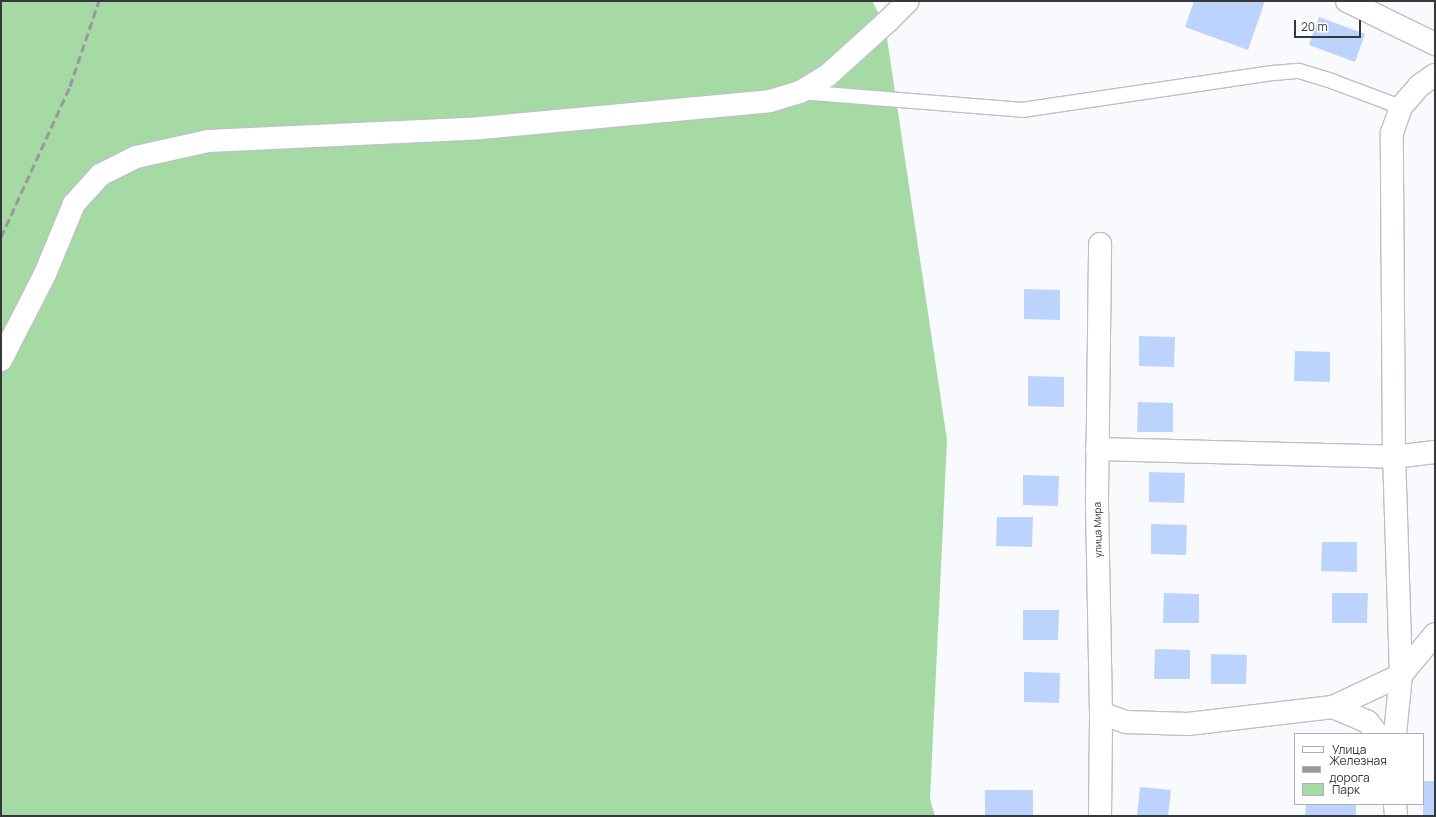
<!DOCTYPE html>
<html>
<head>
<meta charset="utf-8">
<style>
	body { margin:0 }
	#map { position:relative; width:1436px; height:817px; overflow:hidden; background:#f8fafe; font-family:Manrope,sans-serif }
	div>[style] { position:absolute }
	.green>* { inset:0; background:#a5daa4 }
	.building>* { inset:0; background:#bcd3fe }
	.roads { filter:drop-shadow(1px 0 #bec0c3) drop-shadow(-1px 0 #bec0c3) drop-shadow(0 1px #bec0c3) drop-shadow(0 -1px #bec0c3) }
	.lane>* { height:14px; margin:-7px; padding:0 7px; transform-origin:7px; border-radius:7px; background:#fff }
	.street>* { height:22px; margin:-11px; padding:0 11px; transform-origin:11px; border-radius:11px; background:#fff }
	.rail>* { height:3px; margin-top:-1.5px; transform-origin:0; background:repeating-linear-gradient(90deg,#98999c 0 8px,transparent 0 12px) }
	span { translate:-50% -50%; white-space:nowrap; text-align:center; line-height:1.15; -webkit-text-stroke:3px #fff; paint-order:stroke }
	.street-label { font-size:10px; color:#373839 }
	.frame { position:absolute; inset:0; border:2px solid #373839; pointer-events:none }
	.legend { position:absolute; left:1294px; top:733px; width:130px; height:72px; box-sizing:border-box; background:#fff; border:1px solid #afafb0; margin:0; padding:5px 7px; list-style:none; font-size:12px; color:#373839 }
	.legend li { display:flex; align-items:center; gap:8px; height:20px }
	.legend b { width:20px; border:1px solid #afafb0 }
	.scale { position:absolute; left:1294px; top:20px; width:67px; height:18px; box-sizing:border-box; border:2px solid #373839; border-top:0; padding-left:5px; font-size:12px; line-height:14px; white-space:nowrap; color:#373839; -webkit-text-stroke:3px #fff; paint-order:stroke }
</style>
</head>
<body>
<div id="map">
	<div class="green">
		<i style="clip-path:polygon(1px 1px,872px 1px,885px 25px,947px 440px,930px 799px,935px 816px,1px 816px)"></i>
	</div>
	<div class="building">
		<i style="clip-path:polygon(1194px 1px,1265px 1px,1248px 50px,1185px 27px)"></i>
		<i style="clip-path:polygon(1319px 17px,1365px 34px,1355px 62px,1309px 45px)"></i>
		<i style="clip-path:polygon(1024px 289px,1060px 290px,1060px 320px,1024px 319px)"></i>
		<i style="clip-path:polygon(1139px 336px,1175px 337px,1174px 367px,1139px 366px)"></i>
		<i style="clip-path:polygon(1295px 351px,1330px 352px,1330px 382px,1294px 381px)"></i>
		<i style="clip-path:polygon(1028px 376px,1064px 377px,1064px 407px,1028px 406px)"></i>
		<i style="clip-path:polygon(1138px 402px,1173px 403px,1173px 432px,1137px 432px)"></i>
		<i style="clip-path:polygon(1149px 472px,1185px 473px,1184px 503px,1149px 502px)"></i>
		<i style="clip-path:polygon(1023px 475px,1059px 476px,1058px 506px,1023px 505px)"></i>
		<i style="clip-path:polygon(997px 517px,1033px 517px,1032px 547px,996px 546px)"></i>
		<i style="clip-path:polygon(1151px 524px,1187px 525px,1186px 555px,1151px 554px)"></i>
		<i style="clip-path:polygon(1322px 542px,1357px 542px,1357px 572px,1321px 571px)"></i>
		<i style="clip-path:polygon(1164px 593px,1199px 594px,1199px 623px,1163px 623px)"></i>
		<i style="clip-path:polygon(1332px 593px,1368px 593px,1367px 623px,1332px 623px)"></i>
		<i style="clip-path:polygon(1023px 610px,1059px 610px,1058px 640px,1023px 640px)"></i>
		<i style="clip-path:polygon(1155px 649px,1190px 650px,1190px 679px,1154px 679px)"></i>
		<i style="clip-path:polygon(1211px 654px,1247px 655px,1246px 684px,1211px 684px)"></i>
		<i style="clip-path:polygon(1024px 672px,1060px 673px,1059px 703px,1024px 702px)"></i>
		<i style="clip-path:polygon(1423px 781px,1435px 781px,1435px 816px,1423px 816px)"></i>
		<i style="clip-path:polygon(1140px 787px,1171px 790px,1168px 816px,1137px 816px)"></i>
		<i style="clip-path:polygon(985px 790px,1033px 790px,1033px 816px,985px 816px)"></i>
		<i style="clip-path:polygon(1306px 804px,1356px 804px,1356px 816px,1305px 816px)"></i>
	</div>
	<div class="roads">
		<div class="lane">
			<i style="left:800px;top:92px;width:223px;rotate:4.6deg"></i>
			<i style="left:1022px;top:110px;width:255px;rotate:-8.4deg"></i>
			<i style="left:1274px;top:73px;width:25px;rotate:-5deg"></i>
			<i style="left:1299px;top:71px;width:37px;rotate:17deg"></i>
			<i style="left:1334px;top:82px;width:72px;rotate:20.5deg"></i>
		</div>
		<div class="street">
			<i style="left:1347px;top:1px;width:98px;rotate:26deg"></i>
			<i style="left:1px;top:360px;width:97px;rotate:-62.9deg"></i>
			<i style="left:45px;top:274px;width:76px;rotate:-67.5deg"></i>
			<i style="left:74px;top:204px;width:39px;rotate:-48deg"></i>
			<i style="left:100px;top:175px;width:40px;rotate:-26.6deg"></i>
			<i style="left:136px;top:157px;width:74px;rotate:-12.5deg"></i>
			<i style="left:208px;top:141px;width:273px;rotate:-2.7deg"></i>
			<i style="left:481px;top:128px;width:290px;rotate:-5.3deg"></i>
			<i style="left:770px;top:101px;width:31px;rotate:-17deg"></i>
			<i style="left:800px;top:92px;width:31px;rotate:-31deg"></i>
			<i style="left:827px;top:76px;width:85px;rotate:-42.1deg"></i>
			<i style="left:890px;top:19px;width:25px;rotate:-45deg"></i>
			<i style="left:1097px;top:449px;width:297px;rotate:1.5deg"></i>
			<i style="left:1394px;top:457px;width:41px;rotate:-7deg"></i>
			<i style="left:1333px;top:707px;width:38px;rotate:23deg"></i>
			<i style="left:1368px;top:722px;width:15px;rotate:53deg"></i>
			<i style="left:1101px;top:713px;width:27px;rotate:20deg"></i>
			<i style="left:1126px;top:722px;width:62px;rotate:1.8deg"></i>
			<i style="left:1188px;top:724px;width:146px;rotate:-6.7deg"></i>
			<i style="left:1333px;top:707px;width:75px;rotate:-25.2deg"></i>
			<i style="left:1401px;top:675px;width:218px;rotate:-91.8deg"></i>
			<i style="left:1394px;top:457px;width:324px;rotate:-90.4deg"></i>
			<i style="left:1392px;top:133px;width:28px;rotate:-71deg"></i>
			<i style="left:1401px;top:107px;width:28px;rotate:-49deg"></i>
			<i style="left:1419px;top:86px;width:19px;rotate:-35deg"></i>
			<i style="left:1395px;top:734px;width:59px;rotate:-84.2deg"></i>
			<i style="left:1401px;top:675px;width:53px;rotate:-50.3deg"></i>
			<i style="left:1395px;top:804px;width:12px;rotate:85deg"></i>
			<i style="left:1100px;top:816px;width:103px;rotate:-89.4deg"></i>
			<i style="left:1101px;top:713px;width:214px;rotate:-91.1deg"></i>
			<i style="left:1097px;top:499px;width:255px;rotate:-89.3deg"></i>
		</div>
	</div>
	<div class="rail">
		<i style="left:1px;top:237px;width:166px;rotate:-65.4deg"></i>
		<i style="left:70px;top:86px;width:90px;rotate:-71.2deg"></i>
	</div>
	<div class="street-label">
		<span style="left:1098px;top:530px;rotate:-91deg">улица Мира</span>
	</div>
	<div class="frame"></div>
	<ul class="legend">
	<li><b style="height:5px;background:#fff"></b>Улица</li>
	<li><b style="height:5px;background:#98999c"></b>Железная дорога</li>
	<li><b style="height:11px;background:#a5daa4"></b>Парк</li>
	</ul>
	<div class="scale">20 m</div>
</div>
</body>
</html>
